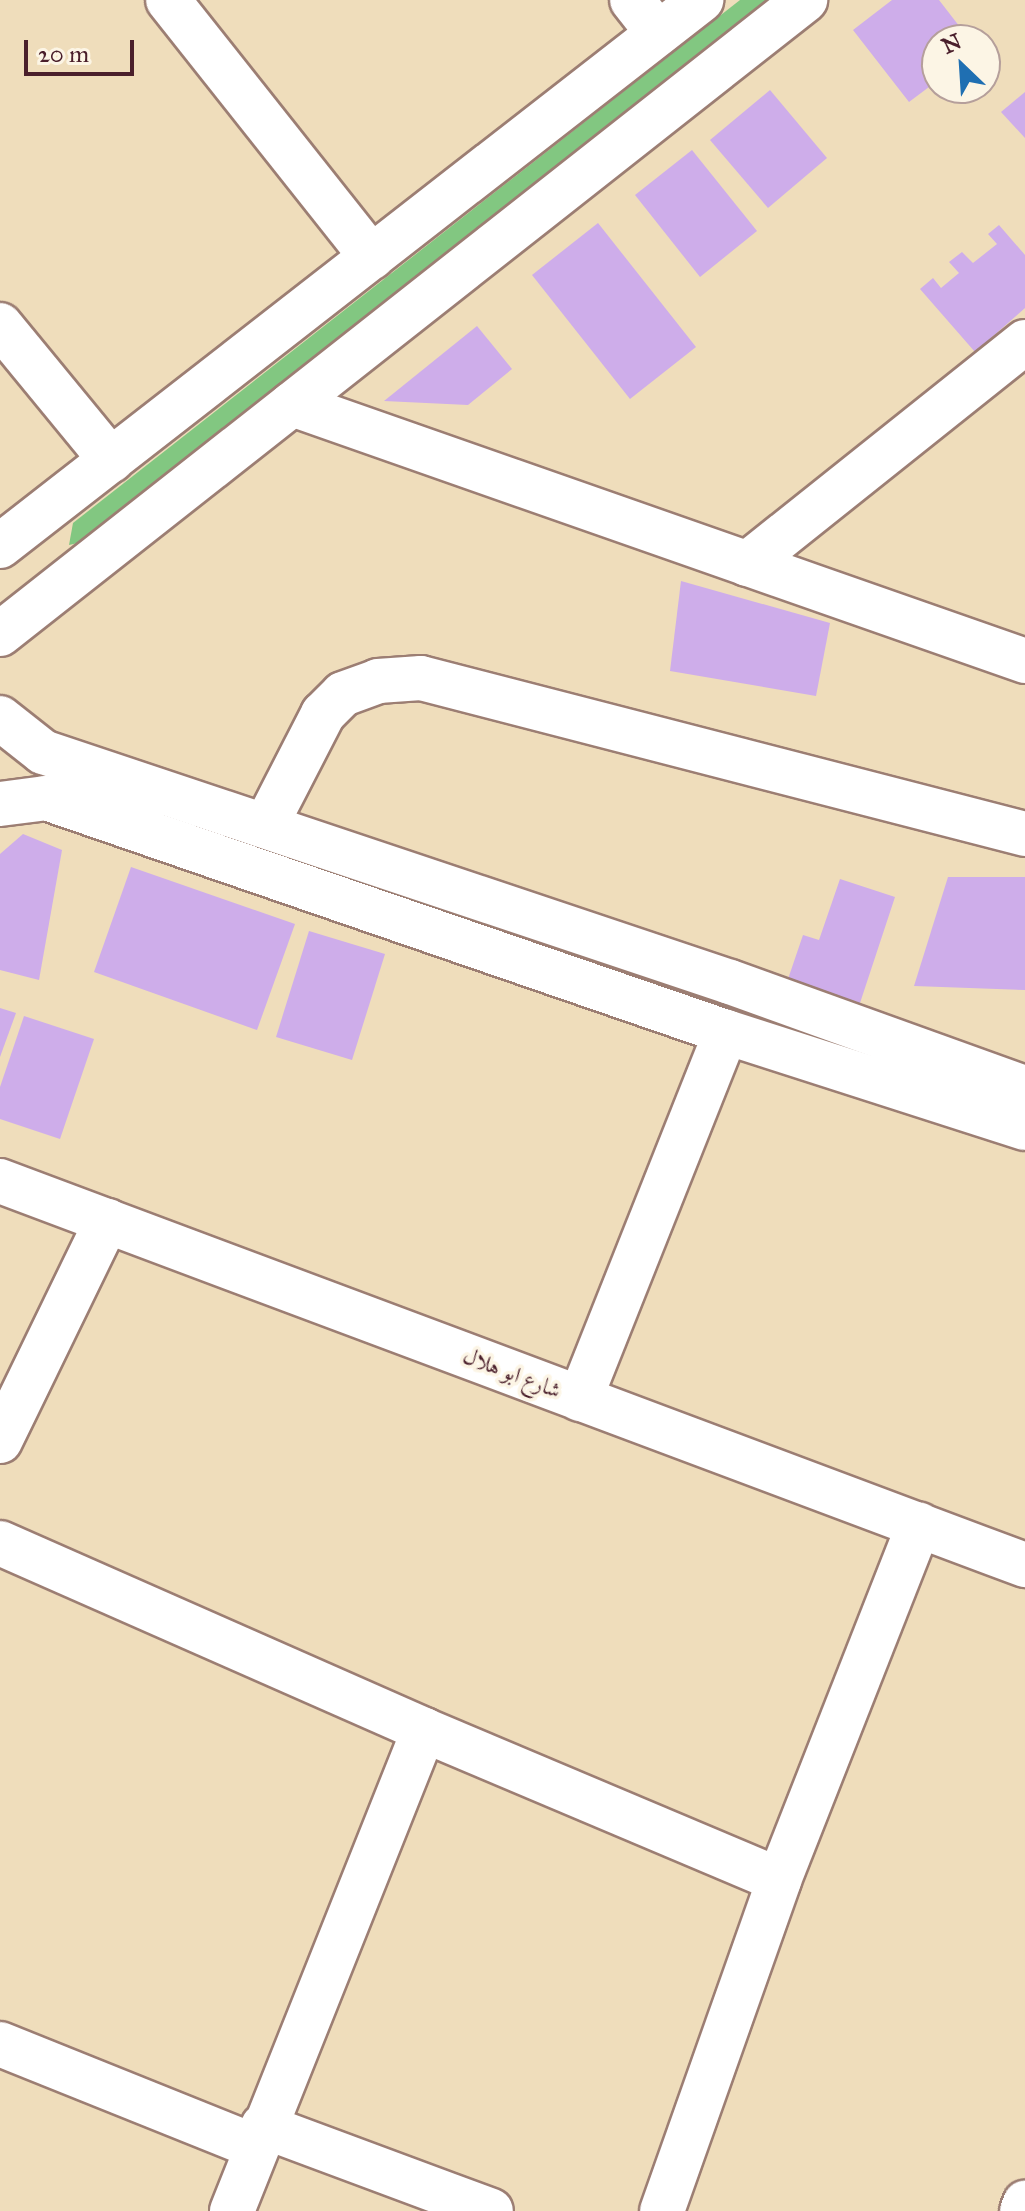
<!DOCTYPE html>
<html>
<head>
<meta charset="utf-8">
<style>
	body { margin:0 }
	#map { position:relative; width:1025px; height:2211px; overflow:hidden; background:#efddbb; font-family:"IM FELL Great Primer",Amiri,serif }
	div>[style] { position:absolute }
	.green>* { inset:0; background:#82c781 }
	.building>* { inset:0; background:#ceadea }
	.roads { filter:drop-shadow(2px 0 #9c7e73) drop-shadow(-2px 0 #9c7e73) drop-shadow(0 2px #9c7e73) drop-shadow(0 -2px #9c7e73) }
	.minor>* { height:44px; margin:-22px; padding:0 22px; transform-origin:22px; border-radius:22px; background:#fff }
	.major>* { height:44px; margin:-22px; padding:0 22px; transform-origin:22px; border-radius:22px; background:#fff }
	span { translate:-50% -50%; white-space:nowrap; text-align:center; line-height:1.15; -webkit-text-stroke:7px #fcf5e5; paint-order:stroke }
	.street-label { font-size:22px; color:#4a1f2b }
	.north { position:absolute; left:921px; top:24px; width:80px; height:80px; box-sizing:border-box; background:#fcf5e5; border:2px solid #b59f9b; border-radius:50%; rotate:335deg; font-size:22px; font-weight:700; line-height:32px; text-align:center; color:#4a1f2b }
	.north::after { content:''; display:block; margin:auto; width:28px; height:36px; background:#1f6fb2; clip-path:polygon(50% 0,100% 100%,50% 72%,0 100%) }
	.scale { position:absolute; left:24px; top:40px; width:110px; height:36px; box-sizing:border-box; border:4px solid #4a1f2b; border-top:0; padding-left:10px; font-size:24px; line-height:28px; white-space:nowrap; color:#4a1f2b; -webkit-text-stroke:6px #fcf5e5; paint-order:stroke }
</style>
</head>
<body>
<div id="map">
	<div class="green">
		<i style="clip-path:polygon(740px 0,768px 0,87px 541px,69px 545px,73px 523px)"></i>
	</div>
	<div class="building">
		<i style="clip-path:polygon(892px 0,939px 0,970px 40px,937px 40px,937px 81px,909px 102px,853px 30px)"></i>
		<i style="clip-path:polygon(770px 90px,827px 158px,768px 208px,710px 140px)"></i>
		<i style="clip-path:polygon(1025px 92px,1025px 138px,1001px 112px)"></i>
		<i style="clip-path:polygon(692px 150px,757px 231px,700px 277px,635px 195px)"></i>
		<i style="clip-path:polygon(598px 223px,696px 347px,630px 399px,532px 275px)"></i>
		<i style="clip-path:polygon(999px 225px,1025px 255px,1025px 308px,975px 352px,920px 289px,933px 278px,941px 288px,959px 273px,949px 262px,962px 252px,973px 263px,997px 244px,988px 234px)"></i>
		<i style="clip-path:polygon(477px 326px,512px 369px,468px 405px,384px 401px)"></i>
		<i style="clip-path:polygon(681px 581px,830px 623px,816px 696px,670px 671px)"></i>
		<i style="clip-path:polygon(23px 834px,62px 850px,39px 980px,0 970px,0 854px)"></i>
		<i style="clip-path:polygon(131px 867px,295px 924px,257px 1030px,94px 972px)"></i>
		<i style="clip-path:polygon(948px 877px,1025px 877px,1025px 990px,914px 986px)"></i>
		<i style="clip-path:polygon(840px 879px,895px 897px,860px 1003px,788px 979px,803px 935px,819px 940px)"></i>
		<i style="clip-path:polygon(309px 931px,385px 954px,352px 1060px,276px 1037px)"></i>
		<i style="clip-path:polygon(0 1008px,16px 1013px,0 1057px)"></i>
		<i style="clip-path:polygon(24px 1016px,94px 1039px,60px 1139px,0 1119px,0 1087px)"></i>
	</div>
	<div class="roads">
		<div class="minor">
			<i style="left:168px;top:0;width:328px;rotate:51.6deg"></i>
			<i style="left:632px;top:0;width:42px;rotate:51.8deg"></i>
			<i style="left:0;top:325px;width:175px;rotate:50.6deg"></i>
			<i style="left:292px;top:404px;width:777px;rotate:19.32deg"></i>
			<i style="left:747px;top:564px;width:356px;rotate:-38.6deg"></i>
			<i style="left:0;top:718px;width:55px;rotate:38.3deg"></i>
			<i style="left:43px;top:752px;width:724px;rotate:18.51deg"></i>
			<i style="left:730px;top:982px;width:313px;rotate:19.8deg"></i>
			<i style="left:0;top:804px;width:46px;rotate:-7.4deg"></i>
			<i style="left:46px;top:798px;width:719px;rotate:18.99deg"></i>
			<i style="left:726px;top:1032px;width:314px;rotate:17.8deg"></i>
			<i style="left:266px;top:825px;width:125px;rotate:-62.8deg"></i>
			<i style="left:323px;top:714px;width:28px;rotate:-45deg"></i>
			<i style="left:343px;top:694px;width:37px;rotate:-20deg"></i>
			<i style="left:378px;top:681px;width:43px;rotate:-4deg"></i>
			<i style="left:421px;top:678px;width:624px;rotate:14.48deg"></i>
			<i style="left:0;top:1181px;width:1095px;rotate:20.54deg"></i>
			<i style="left:580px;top:1399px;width:395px;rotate:-68.3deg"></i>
			<i style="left:0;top:1441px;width:245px;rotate:-64.1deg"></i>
			<i style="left:0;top:1543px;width:463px;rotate:23.8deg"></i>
			<i style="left:0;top:2044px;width:276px;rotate:21.9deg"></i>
			<i style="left:263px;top:2126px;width:243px;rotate:20.4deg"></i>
			<i style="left:232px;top:2211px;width:518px;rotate:-68.24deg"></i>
			<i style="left:424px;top:1730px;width:385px;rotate:22.9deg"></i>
			<i style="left:662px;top:2211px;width:351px;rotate:-70.5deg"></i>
			<i style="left:779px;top:1880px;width:382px;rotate:-68.5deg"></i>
			<i style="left:1022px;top:2211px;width:9px;rotate:-69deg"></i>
		</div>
		<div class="major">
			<i style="left:0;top:546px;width:889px;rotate:-37.91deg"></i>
			<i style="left:0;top:634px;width:1025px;rotate:-38.22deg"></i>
		</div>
	</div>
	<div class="street-label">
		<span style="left:512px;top:1373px;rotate:21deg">شارع ابو هلال</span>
	</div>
	<div class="north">N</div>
	<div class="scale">20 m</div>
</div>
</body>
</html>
